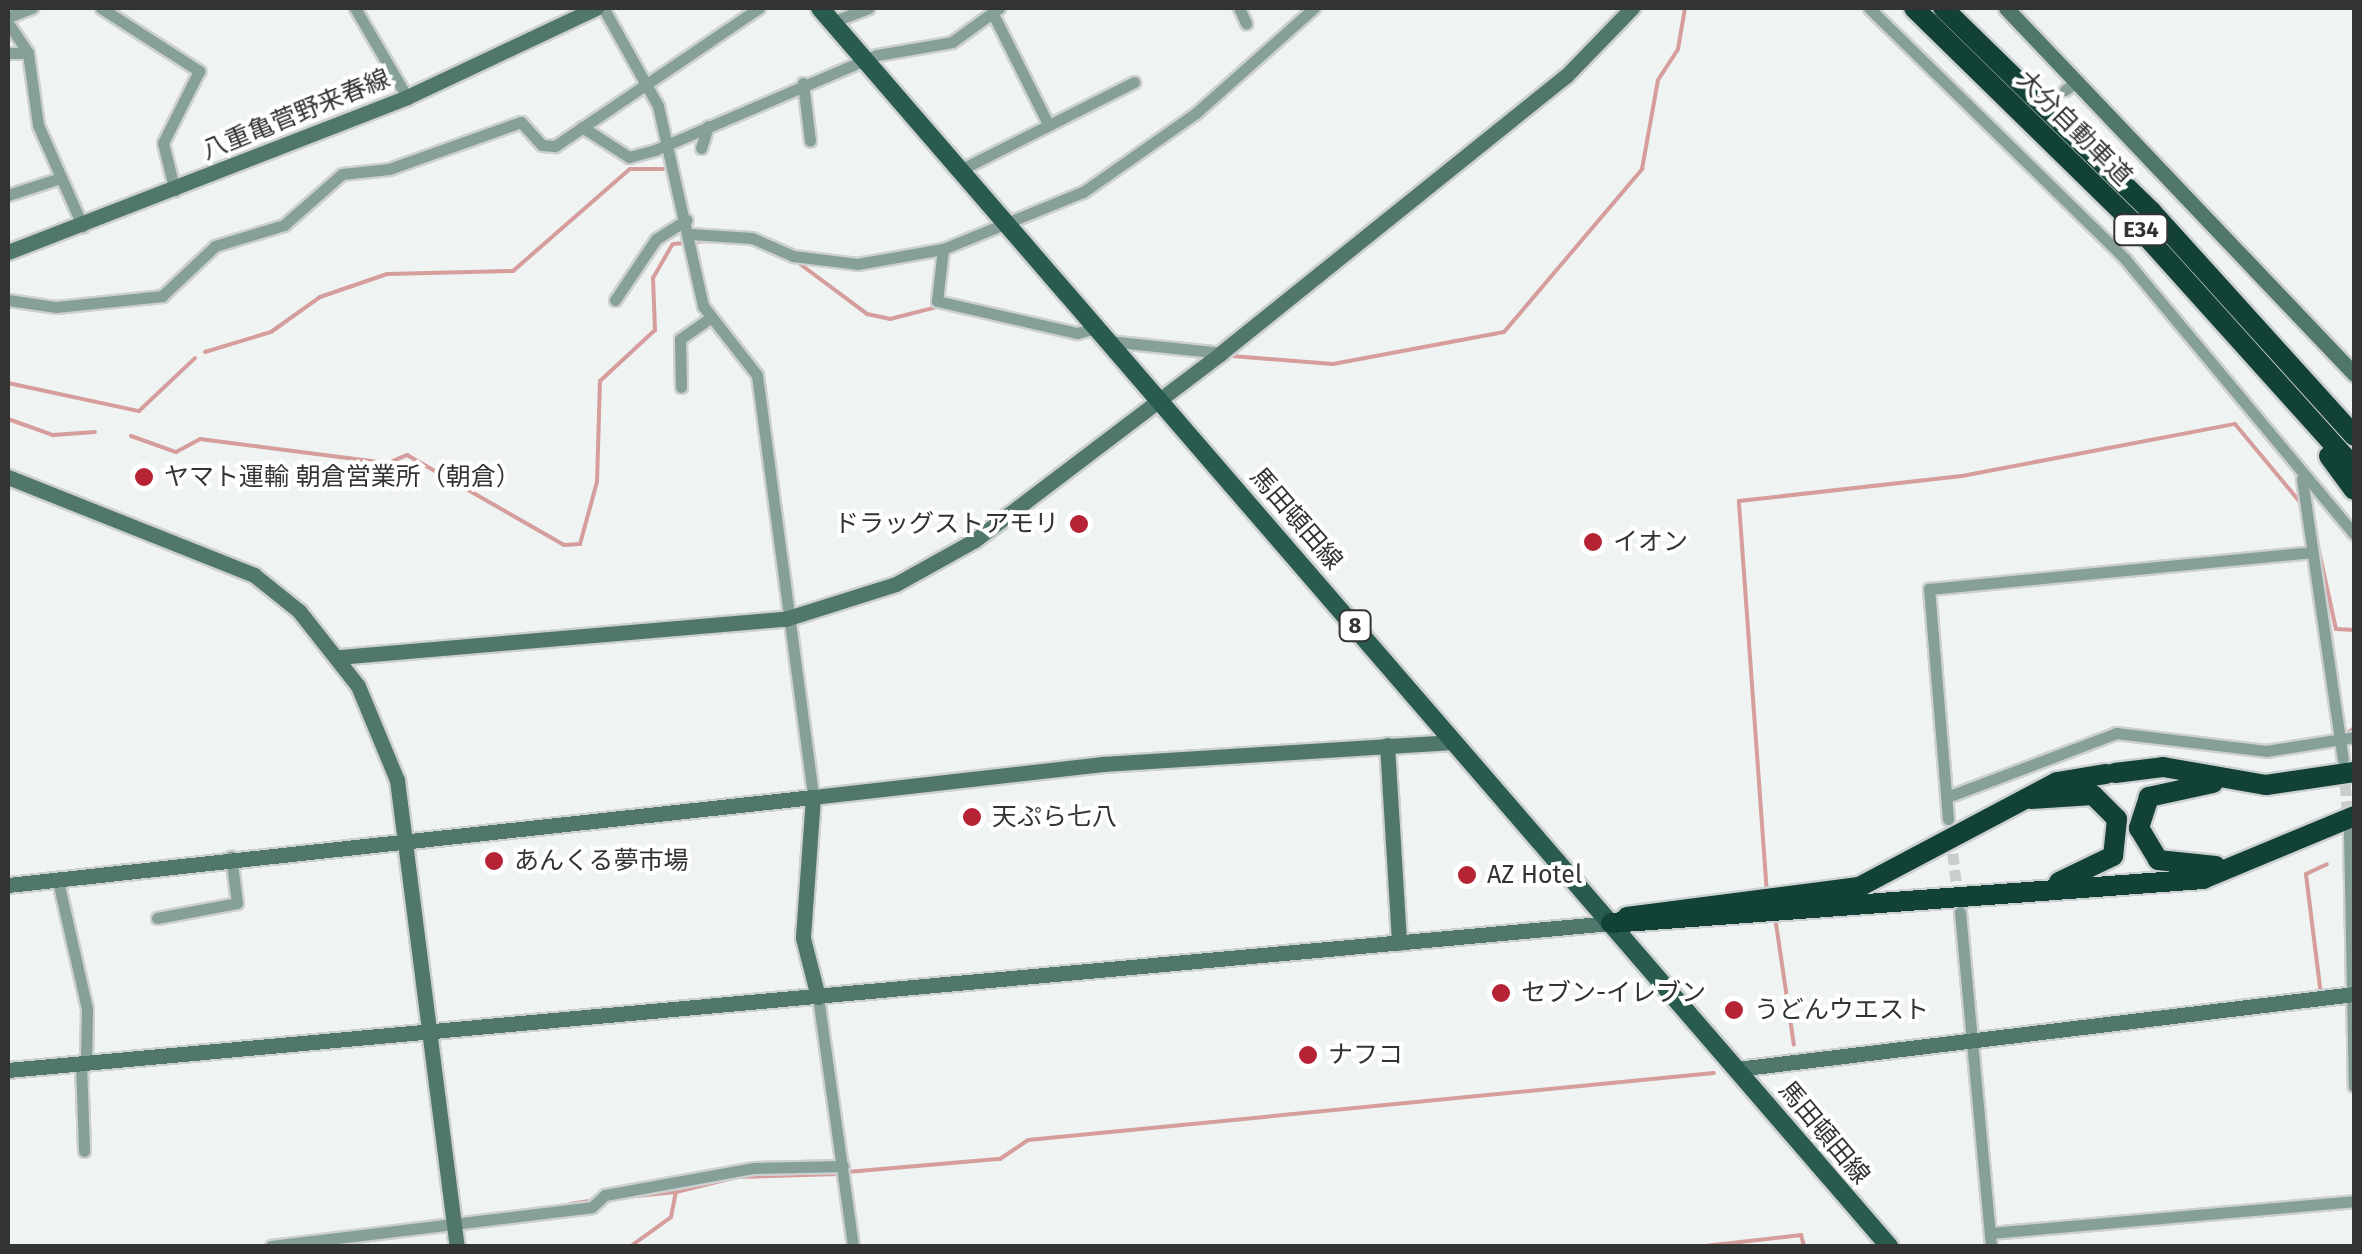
<!DOCTYPE html>
<html>
<head>
<meta charset="utf-8">
<style>
	body { margin:0 }
	#map { position:relative; width:2362px; height:1254px; overflow:hidden; background:#eff3f2; font-family:"Fira Sans","Noto Sans JP",sans-serif }
	div>[style] { position:absolute }
	.stream>* { height:4px; margin:-2px; padding:0 2px; transform-origin:2px; border-radius:2px; background:#d59d9b }
	.street-tunnel>* { height:11px; margin-top:-5.5px; transform-origin:0; background:repeating-linear-gradient(90deg,#c9cdcc 0 11px,transparent 0 16.5px) }
	.roads { filter:drop-shadow(2px 0 #cdd0d0) drop-shadow(-2px 0 #cdd0d0) drop-shadow(0 2px #cdd0d0) drop-shadow(0 -2px #cdd0d0) }
	.street>* { height:11px; margin:-5.5px; padding:0 5.5px; transform-origin:5.5px; border-radius:5.5px; background:#869f98 }
	.secondary>* { height:15px; margin:-7.5px; padding:0 7.5px; transform-origin:7.5px; border-radius:7.5px; background:#51776d }
	.primary>* { height:18px; margin:-9px; padding:0 9px; transform-origin:9px; border-radius:9px; background:#2a5b4f }
	.highway>* { height:20px; margin:-10px; padding:0 10px; transform-origin:10px; border-radius:10px; background:#114137 }
	.dots>* { width:28px; height:28px; translate:-50% -50%; box-sizing:border-box; border:5px solid #fff; border-radius:50% }
	span { translate:-50% -50%; white-space:nowrap; text-align:center; line-height:1.15; -webkit-text-stroke:8px #fff; paint-order:stroke }
	.shield-label span { padding:2px 8px; background:#fff; border:2px solid; border-radius:8px; -webkit-text-stroke-width:0 }
	.shield-label { font-size:22px; color:#323333; font-weight:700 }
	.street-label { font-size:25px; color:#323333 }
	.poi-label { font-size:25px; color:#323333 }
	.left { translate:0 -50%; text-align:left }
	.right { translate:-100% -50%; text-align:right }
	.frame { position:absolute; inset:0; border:10px solid #323333; pointer-events:none }
</style>
</head>
<body>
<div id="map">
	<div class="stream">
		<i style="left:796px;top:261px;width:89px;rotate:36.7deg"></i>
		<i style="left:867px;top:314px;width:24px;rotate:12deg"></i>
		<i style="left:890px;top:319px;width:53px;rotate:-14.3deg"></i>
		<i style="left:205px;top:352px;width:69px;rotate:-16.9deg"></i>
		<i style="left:271px;top:332px;width:60px;rotate:-35.5deg"></i>
		<i style="left:320px;top:297px;width:71px;rotate:-18.9deg"></i>
		<i style="left:387px;top:274px;width:126px;rotate:-1.4deg"></i>
		<i style="left:513px;top:271px;width:155px;rotate:-41.1deg"></i>
		<i style="left:630px;top:169px;width:33px"></i>
		<i style="left:1232px;top:356px;width:101px;rotate:4.5deg"></i>
		<i style="left:1333px;top:364px;width:174px;rotate:-10.6deg"></i>
		<i style="left:1504px;top:332px;width:214px;rotate:-49.7deg"></i>
		<i style="left:1642px;top:169px;width:90px;rotate:-79.8deg"></i>
		<i style="left:1658px;top:80px;width:37px;rotate:-57deg"></i>
		<i style="left:1678px;top:49px;width:42px;rotate:-80.3deg"></i>
		<i style="left:8px;top:383px;width:134px;rotate:12.1deg"></i>
		<i style="left:139px;top:411px;width:77px;rotate:-43.4deg"></i>
		<i style="left:8px;top:419px;width:48px;rotate:19.6deg"></i>
		<i style="left:53px;top:435px;width:42px;rotate:-4.1deg"></i>
		<i style="left:131px;top:436px;width:48px;rotate:19.6deg"></i>
		<i style="left:176px;top:452px;width:27px;rotate:-28deg"></i>
		<i style="left:200px;top:439px;width:190px;rotate:7.3deg"></i>
		<i style="left:388px;top:463px;width:21px;rotate:-23deg"></i>
		<i style="left:407px;top:455px;width:181px;rotate:29.8deg"></i>
		<i style="left:564px;top:545px;width:16px;rotate:-4deg"></i>
		<i style="left:580px;top:544px;width:64px;rotate:-74.7deg"></i>
		<i style="left:597px;top:482px;width:101px;rotate:-88.3deg"></i>
		<i style="left:600px;top:381px;width:75px;rotate:-42.8deg"></i>
		<i style="left:655px;top:330px;width:52px;rotate:-92.2deg"></i>
		<i style="left:653px;top:278px;width:39px;rotate:-60deg"></i>
		<i style="left:673px;top:244px;width:37px;rotate:-5deg"></i>
		<i style="left:2317px;top:542px;width:89px;rotate:77.7deg"></i>
		<i style="left:2336px;top:629px;width:18px;rotate:3deg"></i>
		<i style="left:2345px;top:735px;width:11px;rotate:-38deg"></i>
		<i style="left:1767px;top:894px;width:394px;rotate:-94.1deg"></i>
		<i style="left:1739px;top:501px;width:224px;rotate:-6.4deg"></i>
		<i style="left:1962px;top:476px;width:278px;rotate:-10.8deg"></i>
		<i style="left:2235px;top:424px;width:102px;rotate:50.2deg"></i>
		<i style="left:1775px;top:917px;width:129px;rotate:81.6deg"></i>
		<i style="left:2321px;top:995px;width:122px;rotate:-97.1deg"></i>
		<i style="left:2306px;top:874px;width:23px;rotate:-25deg"></i>
		<i style="left:847px;top:1172px;width:154px;rotate:-4.9deg"></i>
		<i style="left:1000px;top:1159px;width:34px;rotate:-34deg"></i>
		<i style="left:1028px;top:1140px;width:689px;rotate:-5.58deg"></i>
		<i style="left:626px;top:1197px;width:50px;rotate:-5.7deg"></i>
		<i style="left:570px;top:1204px;width:18px;rotate:-9deg"></i>
		<i style="left:631px;top:1246px;width:49px;rotate:-35.9deg"></i>
		<i style="left:671px;top:1217px;width:25px;rotate:-79deg"></i>
		<i style="left:676px;top:1192px;width:63px;rotate:-13.8deg"></i>
		<i style="left:737px;top:1177px;width:101px;rotate:-1.7deg"></i>
		<i style="left:1705px;top:1246px;width:97px;rotate:-6.5deg"></i>
		<i style="left:1801px;top:1235px;width:11px;rotate:75deg"></i>
	</div>
	<div class="street-tunnel">
		<i style="left:2344px;top:768px;width:52px;rotate:85.6deg"></i>
		<i style="left:1951px;top:837px;width:61px;rotate:83.5deg"></i>
	</div>
	<div class="roads">
		<div class="street">
			<i style="left:101px;top:8px;width:117px;rotate:32.7deg"></i>
			<i style="left:199px;top:71px;width:80px;rotate:116.6deg"></i>
			<i style="left:163px;top:143px;width:49px;rotate:76deg"></i>
			<i style="left:355px;top:8px;width:103px;rotate:59.7deg"></i>
			<i style="left:1239px;top:8px;width:17px;rotate:65deg"></i>
			<i style="left:1869px;top:8px;width:359px;rotate:44.4deg"></i>
			<i style="left:2125px;top:259px;width:358px;rotate:50.2deg"></i>
			<i style="left:605px;top:11px;width:109px;rotate:60.8deg"></i>
			<i style="left:658px;top:106px;width:205px;rotate:77.3deg"></i>
			<i style="left:703px;top:306px;width:88px;rotate:52deg"></i>
			<i style="left:757px;top:375px;width:426px;rotate:82.4deg"></i>
			<i style="left:994px;top:16px;width:121px;rotate:63.4deg"></i>
			<i style="left:8px;top:17px;width:26px;rotate:-21deg"></i>
			<i style="left:832px;top:22px;width:39px;rotate:-21deg"></i>
			<i style="left:8px;top:23px;width:36px;rotate:56deg"></i>
			<i style="left:28px;top:53px;width:73px;rotate:82.1deg"></i>
			<i style="left:38px;top:125px;width:111px;rotate:66.2deg"></i>
			<i style="left:8px;top:53px;width:20px"></i>
			<i style="left:803px;top:83px;width:58px;rotate:83.1deg"></i>
			<i style="left:2065px;top:90px;width:16px;rotate:-35deg"></i>
			<i style="left:582px;top:127px;width:56px;rotate:32.6deg"></i>
			<i style="left:629px;top:157px;width:27px;rotate:-15deg"></i>
			<i style="left:655px;top:150px;width:241px;rotate:-23.2deg"></i>
			<i style="left:877px;top:55px;width:76px;rotate:-9.8deg"></i>
			<i style="left:952px;top:42px;width:58px;rotate:-35.9deg"></i>
			<i style="left:701px;top:148px;width:23px;rotate:-72deg"></i>
			<i style="left:960px;top:170px;width:195px;rotate:-26.8deg"></i>
			<i style="left:8px;top:195px;width:55px;rotate:-18.1deg"></i>
			<i style="left:691px;top:234px;width:61px;rotate:3.8deg"></i>
			<i style="left:752px;top:238px;width:45px;rotate:23.7deg"></i>
			<i style="left:793px;top:256px;width:64px;rotate:7.1deg"></i>
			<i style="left:857px;top:264px;width:87px;rotate:-9.9deg"></i>
			<i style="left:943px;top:249px;width:151px;rotate:-22.2deg"></i>
			<i style="left:1083px;top:192px;width:138px;rotate:-35deg"></i>
			<i style="left:1196px;top:113px;width:158px;rotate:-41.7deg"></i>
			<i style="left:943px;top:249px;width:52px;rotate:96.6deg"></i>
			<i style="left:937px;top:301px;width:144px;rotate:12.9deg"></i>
			<i style="left:1077px;top:333px;width:21px;rotate:-14deg"></i>
			<i style="left:8px;top:300px;width:49px;rotate:8.3deg"></i>
			<i style="left:56px;top:307px;width:107px;rotate:-5.9deg"></i>
			<i style="left:162px;top:296px;width:73px;rotate:-43.3deg"></i>
			<i style="left:215px;top:246px;width:72px;rotate:-16.9deg"></i>
			<i style="left:284px;top:225px;width:77px;rotate:-41.3deg"></i>
			<i style="left:342px;top:174px;width:47px;rotate:-6.1deg"></i>
			<i style="left:389px;top:169px;width:140px;rotate:-19.6deg"></i>
			<i style="left:521px;top:122px;width:31px;rotate:48deg"></i>
			<i style="left:542px;top:145px;width:13px;rotate:4deg"></i>
			<i style="left:555px;top:146px;width:246px;rotate:-34.1deg"></i>
			<i style="left:615px;top:300px;width:73px;rotate:-56.1deg"></i>
			<i style="left:656px;top:239px;width:36px;rotate:-32deg"></i>
			<i style="left:1109px;top:341px;width:113px;rotate:6.1deg"></i>
			<i style="left:681px;top:387px;width:48px;rotate:-91.2deg"></i>
			<i style="left:680px;top:339px;width:35px;rotate:-35deg"></i>
			<i style="left:2302px;top:479px;width:283px;rotate:81.7deg"></i>
			<i style="left:1947px;top:797px;width:181px;rotate:-20.7deg"></i>
			<i style="left:2116px;top:733px;width:151px;rotate:6.8deg"></i>
			<i style="left:2266px;top:751px;width:89px;rotate:-9deg"></i>
			<i style="left:1948px;top:819px;width:231px;rotate:-94.7deg"></i>
			<i style="left:1929px;top:589px;width:383px;rotate:-5.5deg"></i>
			<i style="left:2349px;top:832px;width:254px;rotate:88.9deg"></i>
			<i style="left:58px;top:881px;width:131px;rotate:77.2deg"></i>
			<i style="left:87px;top:1009px;width:54px;rotate:91.1deg"></i>
			<i style="left:1960px;top:912px;width:335px;rotate:84.7deg"></i>
			<i style="left:157px;top:918px;width:81px;rotate:-10.6deg"></i>
			<i style="left:237px;top:903px;width:47px;rotate:-97.3deg"></i>
			<i style="left:818px;top:997px;width:251px;rotate:82deg"></i>
			<i style="left:81px;top:1063px;width:88px;rotate:88deg"></i>
			<i style="left:1990px;top:1233px;width:365px;rotate:-5deg"></i>
			<i style="left:271px;top:1246px;width:323px;rotate:-6.9deg"></i>
			<i style="left:592px;top:1207px;width:18px;rotate:-43deg"></i>
			<i style="left:605px;top:1195px;width:150px;rotate:-10.3deg"></i>
			<i style="left:753px;top:1168px;width:90px;rotate:-1.3deg"></i>
		</div>
		<div class="secondary">
			<i style="left:2006px;top:8px;width:505px;rotate:46.44deg"></i>
			<i style="left:8px;top:252px;width:428px;rotate:-21.2deg"></i>
			<i style="left:407px;top:97px;width:209px;rotate:-25.2deg"></i>
			<i style="left:8px;top:477px;width:265px;rotate:21.7deg"></i>
			<i style="left:254px;top:575px;width:58px;rotate:38.7deg"></i>
			<i style="left:299px;top:611px;width:95px;rotate:51.8deg"></i>
			<i style="left:358px;top:686px;width:102px;rotate:67.5deg"></i>
			<i style="left:397px;top:780px;width:470px;rotate:82.7deg"></i>
			<i style="left:339px;top:657px;width:448px;rotate:-4.9deg"></i>
			<i style="left:785px;top:619px;width:116px;rotate:-17.5deg"></i>
			<i style="left:896px;top:584px;width:90px;rotate:-29.1deg"></i>
			<i style="left:975px;top:540px;width:309px;rotate:-37.2deg"></i>
			<i style="left:1221px;top:353px;width:442px;rotate:-38.8deg"></i>
			<i style="left:1566px;top:76px;width:95px;rotate:-45.9deg"></i>
			<i style="left:1387px;top:745px;width:198px;rotate:86.5deg"></i>
			<i style="left:813px;top:797px;width:291px;rotate:-6.5deg"></i>
			<i style="left:1102px;top:764px;width:352px;rotate:-3.6deg"></i>
			<i style="left:8px;top:885px;width:810px;rotate:-6.24deg"></i>
			<i style="left:813px;top:797px;width:141px;rotate:94.1deg"></i>
			<i style="left:803px;top:938px;width:61px;rotate:75.7deg"></i>
			<i style="left:1737px;top:1069px;width:622px;rotate:-6.93deg"></i>
			<i style="left:8px;top:1070px;width:1610px;rotate:-5.24deg"></i>
		</div>
		<div class="primary">
			<i style="left:820px;top:8px;width:1636px;rotate:49.19deg"></i>
		</div>
		<div class="highway">
			<i style="left:1914px;top:8px;width:312px;rotate:44.4deg"></i>
			<i style="left:2137px;top:226px;width:324px;rotate:48deg"></i>
			<i style="left:1943px;top:8px;width:291px;rotate:44.3deg"></i>
			<i style="left:2151px;top:211px;width:303px;rotate:47.9deg"></i>
			<i style="left:2329px;top:456px;width:42px;rotate:53.7deg"></i>
			<i style="left:2115px;top:773px;width:48px;rotate:-7.1deg"></i>
			<i style="left:2163px;top:767px;width:105px;rotate:9.9deg"></i>
			<i style="left:2266px;top:785px;width:89px;rotate:-8.4deg"></i>
			<i style="left:2213px;top:783px;width:66px;rotate:167.7deg"></i>
			<i style="left:2149px;top:797px;width:33px;rotate:108deg"></i>
			<i style="left:2139px;top:828px;width:37px;rotate:59deg"></i>
			<i style="left:2158px;top:860px;width:58px;rotate:5.9deg"></i>
			<i style="left:2031px;top:799px;width:62px;rotate:-3.7deg"></i>
			<i style="left:2093px;top:795px;width:34px;rotate:45deg"></i>
			<i style="left:2117px;top:819px;width:37px;rotate:96deg"></i>
			<i style="left:2113px;top:856px;width:60px;rotate:154.3deg"></i>
			<i style="left:1627px;top:917px;width:234px;rotate:-7.4deg"></i>
			<i style="left:1859px;top:887px;width:224px;rotate:-27.9deg"></i>
			<i style="left:2057px;top:782px;width:50px;rotate:-9.3deg"></i>
			<i style="left:1611px;top:923px;width:594px;rotate:-4.25deg"></i>
			<i style="left:2203px;top:879px;width:164px;rotate:-22.6deg"></i>
		</div>
	</div>
	<div class="dots">
		<i style="left:144px;top:477px;background:#b52335"></i>
		<i style="left:1079px;top:524px;background:#b52335"></i>
		<i style="left:1593px;top:542px;background:#b52335"></i>
		<i style="left:972px;top:817px;background:#b52335"></i>
		<i style="left:494px;top:861px;background:#b52335"></i>
		<i style="left:1467px;top:875px;background:#b52335"></i>
		<i style="left:1501px;top:993px;background:#b52335"></i>
		<i style="left:1734px;top:1010px;background:#b52335"></i>
		<i style="left:1308px;top:1055px;background:#b52335"></i>
	</div>
	<div class="shield-label">
		<span style="left:2141px;top:230px">E34</span>
		<span style="left:1355px;top:626px">8</span>
	</div>
	<div class="street-label">
		<span style="left:296px;top:115px;rotate:-22deg">八重亀菅野来春線</span>
		<span style="left:2074px;top:128px;rotate:45deg">大分自動車道</span>
		<span style="left:1296px;top:519px;rotate:49deg">馬田頓田線</span>
		<span style="left:1824px;top:1133px;rotate:50deg">馬田頓田線</span>
	</div>
	<div class="poi-label">
		<span class="left" style="left:164px;top:477px">ヤマト運輸 朝倉営業所（朝倉）</span>
		<span class="right" style="left:1059px;top:524px">ドラッグストアモリ</span>
		<span class="left" style="left:1613px;top:542px">イオン</span>
		<span class="left" style="left:992px;top:817px">天ぷら七八</span>
		<span class="left" style="left:514px;top:861px">あんくる夢市場</span>
		<span class="left" style="left:1487px;top:875px">AZ Hotel</span>
		<span class="left" style="left:1521px;top:993px">セブン-イレブン</span>
		<span class="left" style="left:1754px;top:1010px">うどんウエスト</span>
		<span class="left" style="left:1328px;top:1055px">ナフコ</span>
	</div>
	<div class="frame"></div>
</div>
</body>
</html>
